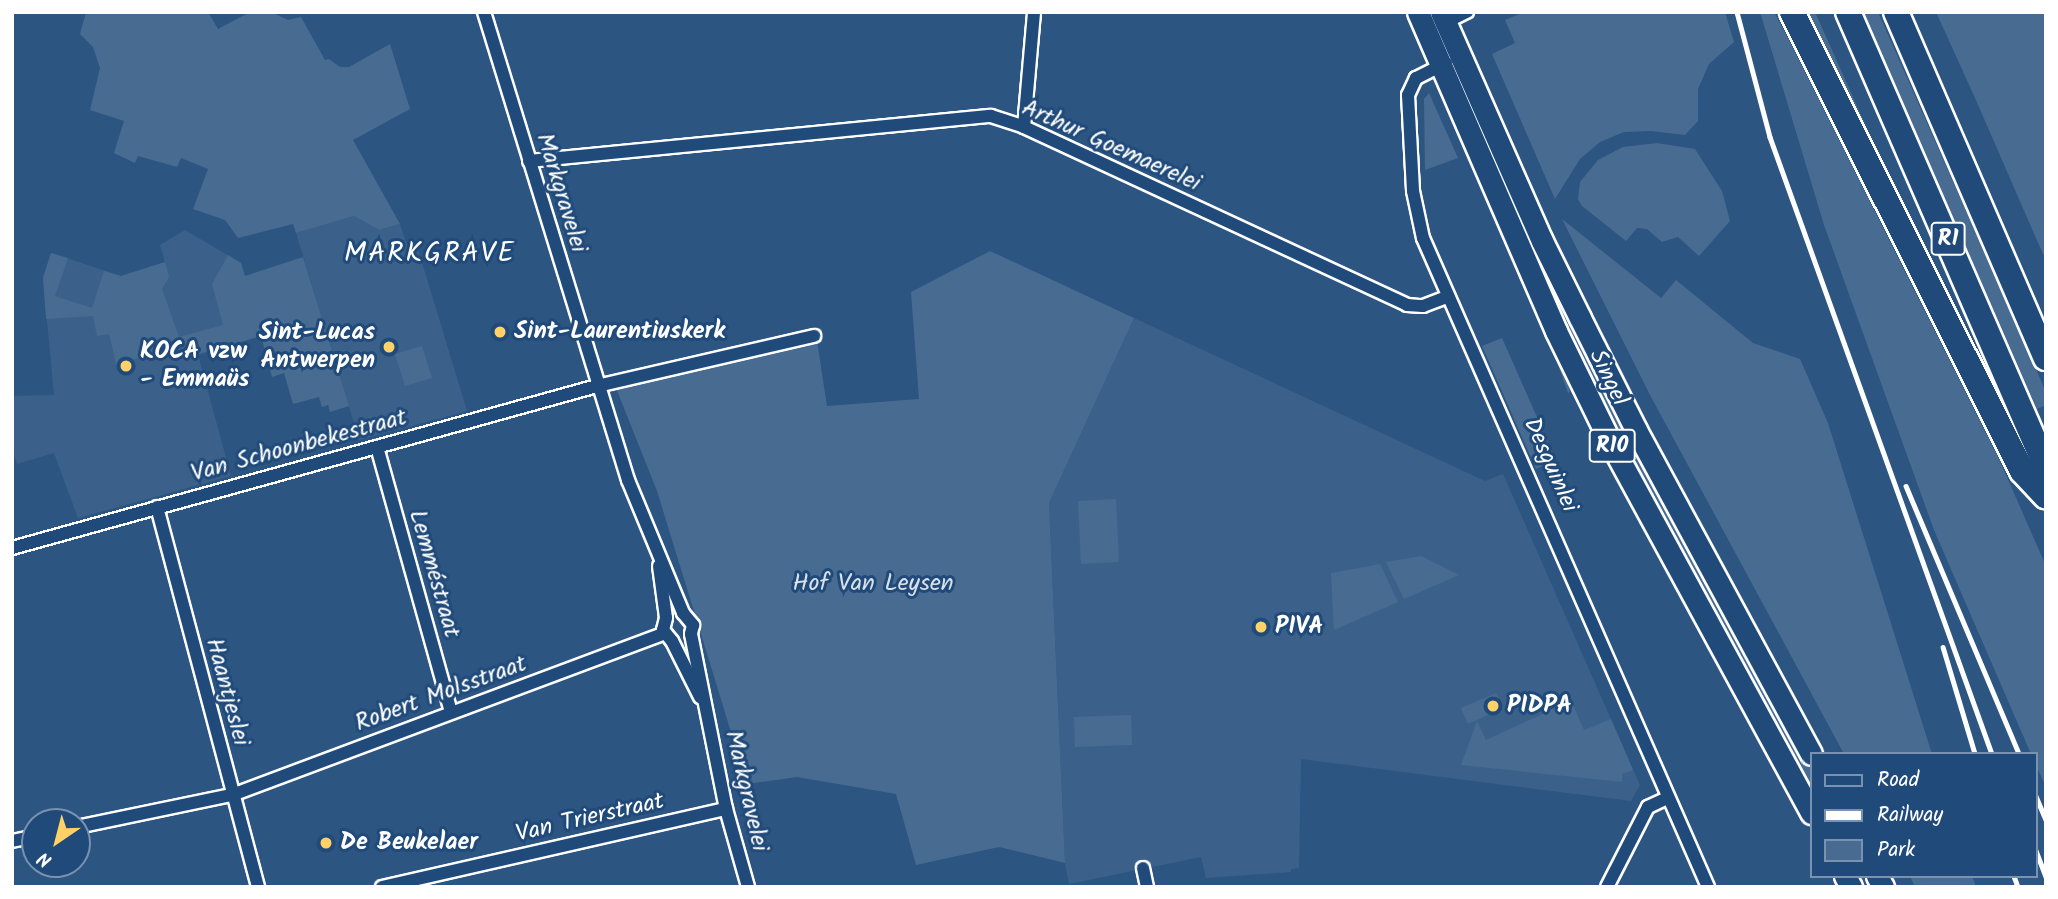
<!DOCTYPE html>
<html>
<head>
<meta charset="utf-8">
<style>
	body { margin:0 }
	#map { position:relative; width:2058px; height:899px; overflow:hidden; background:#2c5582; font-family:Kalam,sans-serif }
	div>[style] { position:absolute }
	.built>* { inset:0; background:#3b618b }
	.green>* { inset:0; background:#486b92 }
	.roads { filter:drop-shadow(2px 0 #fff) drop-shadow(-2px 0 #fff) drop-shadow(0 2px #fff) drop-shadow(0 -2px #fff) }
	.street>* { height:12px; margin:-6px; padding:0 6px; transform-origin:6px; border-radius:6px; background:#1f4a7a }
	.primary>* { height:21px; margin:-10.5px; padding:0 10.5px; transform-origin:10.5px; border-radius:10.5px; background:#1f4a7a }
	.highway>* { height:24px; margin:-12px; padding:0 12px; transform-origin:12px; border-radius:12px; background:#1f4a7a }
	.rail>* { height:4.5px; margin:-2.25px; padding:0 2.25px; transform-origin:2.25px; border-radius:2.25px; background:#fff }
	.dots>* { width:19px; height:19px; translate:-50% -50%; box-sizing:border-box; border:4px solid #1f4a7a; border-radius:50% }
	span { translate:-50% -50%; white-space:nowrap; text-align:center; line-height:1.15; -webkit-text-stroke:6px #1f4a7a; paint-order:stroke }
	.shield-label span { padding:2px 5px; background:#1f4a7a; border:2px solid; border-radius:5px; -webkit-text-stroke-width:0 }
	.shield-label { font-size:23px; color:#fff; font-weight:700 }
	.street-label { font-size:24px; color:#fff }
	.poi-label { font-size:24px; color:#fff; font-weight:700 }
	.left { translate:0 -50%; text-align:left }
	.right { translate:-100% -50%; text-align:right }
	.park-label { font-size:24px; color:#dae1e9 }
	.quarter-label { font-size:28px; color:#fff; letter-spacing:2px }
	.frame { position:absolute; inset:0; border:14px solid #fff; pointer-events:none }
	.legend { position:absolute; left:1810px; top:752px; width:228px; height:126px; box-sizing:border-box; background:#1f4a7a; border:2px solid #7992af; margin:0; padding:9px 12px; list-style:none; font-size:21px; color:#fff }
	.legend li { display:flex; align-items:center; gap:14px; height:35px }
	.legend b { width:35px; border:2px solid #7992af }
	.north { position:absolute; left:21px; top:808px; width:70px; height:70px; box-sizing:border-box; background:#1f4a7a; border:2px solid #7992af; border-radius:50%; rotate:215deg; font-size:19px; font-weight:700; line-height:28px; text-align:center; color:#fff }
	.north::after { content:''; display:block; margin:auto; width:24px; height:32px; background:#ffd166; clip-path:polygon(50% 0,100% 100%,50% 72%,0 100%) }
</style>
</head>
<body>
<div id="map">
	<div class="built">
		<i style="clip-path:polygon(354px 216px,379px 230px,400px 224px,408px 249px,417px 246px,467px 411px,359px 440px,296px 233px)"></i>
		<i style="clip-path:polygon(185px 230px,241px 263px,261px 336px,198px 355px,231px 476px,78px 518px,54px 453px,17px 464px,12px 447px,12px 396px,54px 395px,43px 278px,51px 253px,121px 276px,165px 262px,160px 245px)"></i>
		<i style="clip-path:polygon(1134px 318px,1485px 481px,1503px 474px,1640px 785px,1631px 801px,1301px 759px,1299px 868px,1291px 869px,1291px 872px,1206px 878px,1201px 857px,1069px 884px,1065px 863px,1049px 503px)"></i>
	</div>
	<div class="green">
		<i style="clip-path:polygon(86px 12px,208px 12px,218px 29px,250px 12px,271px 12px,288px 20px,301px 17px,325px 60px,329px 59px,340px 67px,349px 67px,390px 44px,410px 109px,353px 140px,400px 224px,379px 230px,354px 216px,296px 233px,293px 224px,238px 238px,225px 220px,193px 209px,208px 169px,181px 158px,177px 167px,138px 156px,135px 163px,114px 153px,124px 121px,90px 110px,100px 68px,93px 47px,80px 34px)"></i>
		<i style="clip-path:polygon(1524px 12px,1725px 12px,1734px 42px,1709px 64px,1698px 89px,1698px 121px,1685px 135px,1651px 131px,1624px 132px,1600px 142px,1580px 159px,1555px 199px,1492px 54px,1515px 43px,1505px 20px)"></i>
		<i style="clip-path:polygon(1760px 12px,1774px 12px,1789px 40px,1999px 459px,2046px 566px,2046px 787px,2035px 763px,2035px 754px,2031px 754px,1934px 530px,1824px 225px)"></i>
		<i style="clip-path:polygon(1801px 12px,1815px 12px,1906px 216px)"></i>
		<i style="clip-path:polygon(1863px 12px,1878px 12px,2046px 392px,2046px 405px,2037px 409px)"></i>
		<i style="clip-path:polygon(1936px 12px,2046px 12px,2046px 261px,1975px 98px)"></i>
		<i style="clip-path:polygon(1429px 93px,1458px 158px,1425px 170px,1424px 99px)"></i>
		<i style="clip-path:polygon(1462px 95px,1528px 242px,1811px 770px,1811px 796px,1591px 383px)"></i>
		<i style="clip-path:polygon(1444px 97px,1564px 369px,1570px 392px,1568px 393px,1557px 362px,1442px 98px)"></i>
		<i style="clip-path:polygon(1657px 143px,1695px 149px,1722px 191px,1730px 221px,1699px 256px,1678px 237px,1662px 242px,1647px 229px,1637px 228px,1626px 241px,1582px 206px,1578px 199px,1580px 182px,1598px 160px,1623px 147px)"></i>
		<i style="clip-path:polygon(1562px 219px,1661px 298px,1676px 280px,1753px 343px,1800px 359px,1828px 423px,1932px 754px,1844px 754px,1650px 395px)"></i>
		<i style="clip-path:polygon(990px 251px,1134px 318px,1049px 503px,1065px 863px,999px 847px,916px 865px,896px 794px,797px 777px,747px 784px,657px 491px,616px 388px,817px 341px,827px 406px,919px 399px,911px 292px)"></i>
		<i style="clip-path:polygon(51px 253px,68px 258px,55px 296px,92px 308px,104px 271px,121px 276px,165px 262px,169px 277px,162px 289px,179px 337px,223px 325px,212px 284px,228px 255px,241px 263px,245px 276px,303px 257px,349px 406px,330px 412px,328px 405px,322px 407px,319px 397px,293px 404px,284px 373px,272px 377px,261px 336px,198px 354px,194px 343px,116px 364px,109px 334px,97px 336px,93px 316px,46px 319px,43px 278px)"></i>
		<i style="clip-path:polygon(1502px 338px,1556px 460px,1536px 469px,1482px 346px)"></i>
		<i style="clip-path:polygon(422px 346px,432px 378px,405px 386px,395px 354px)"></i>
		<i style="clip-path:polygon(1116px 499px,1119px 562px,1081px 564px,1078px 501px)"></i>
		<i style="clip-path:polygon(1421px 556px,1459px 575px,1404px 599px,1386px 562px)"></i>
		<i style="clip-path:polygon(1380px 564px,1398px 602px,1334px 630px,1331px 573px)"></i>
		<i style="clip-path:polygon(1496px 693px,1503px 708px,1468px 724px,1461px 708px)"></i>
		<i style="clip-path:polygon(1573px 705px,1584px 730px,1611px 719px,1633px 770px,1622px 774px,1622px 782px,1461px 765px,1477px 721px,1486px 740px,1560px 706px,1562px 710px)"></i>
		<i style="clip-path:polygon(1131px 715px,1132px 745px,1075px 747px,1074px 717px)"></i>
		<i style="clip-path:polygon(1910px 876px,1972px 876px,1976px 887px,1915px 887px)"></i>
	</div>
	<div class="roads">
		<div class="street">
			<i style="left:484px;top:12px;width:490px;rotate:72.9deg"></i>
			<i style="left:628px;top:480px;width:144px;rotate:67.5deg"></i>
			<i style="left:683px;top:613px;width:16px;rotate:50deg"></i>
			<i style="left:693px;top:625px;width:9px;rotate:103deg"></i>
			<i style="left:691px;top:634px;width:178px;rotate:78.7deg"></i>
			<i style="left:726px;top:809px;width:81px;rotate:74.2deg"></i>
			<i style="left:1442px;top:24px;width:28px;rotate:-26deg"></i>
			<i style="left:1446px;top:63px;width:34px;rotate:153deg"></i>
			<i style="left:1416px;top:78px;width:19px;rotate:115deg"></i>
			<i style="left:1408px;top:95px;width:96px;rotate:87deg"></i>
			<i style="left:1413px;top:191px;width:48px;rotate:78deg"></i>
			<i style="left:1423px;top:238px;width:709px;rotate:66.29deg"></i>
			<i style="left:1024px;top:127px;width:115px;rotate:-85deg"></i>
			<i style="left:529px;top:161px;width:464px;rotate:-5.6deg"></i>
			<i style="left:991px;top:116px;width:35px;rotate:18deg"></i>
			<i style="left:1024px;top:127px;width:422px;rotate:24.9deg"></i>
			<i style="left:1407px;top:305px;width:16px;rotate:4deg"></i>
			<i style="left:1423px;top:306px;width:25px;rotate:-21deg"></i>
			<i style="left:377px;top:447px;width:275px;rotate:74.4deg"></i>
			<i style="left:157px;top:507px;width:393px;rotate:75.1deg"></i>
			<i style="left:12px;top:548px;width:607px;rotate:-15.48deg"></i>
			<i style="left:597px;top:386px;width:223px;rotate:-13deg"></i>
			<i style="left:659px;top:566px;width:52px;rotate:82.3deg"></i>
			<i style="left:666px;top:618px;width:12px;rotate:104deg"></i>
			<i style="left:663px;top:630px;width:14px;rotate:51deg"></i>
			<i style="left:672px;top:641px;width:63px;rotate:63.4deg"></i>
			<i style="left:77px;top:827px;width:158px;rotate:-11.7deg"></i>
			<i style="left:232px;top:795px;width:462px;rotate:-20.5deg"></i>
			<i style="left:12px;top:841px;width:24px;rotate:-12deg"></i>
			<i style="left:1143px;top:868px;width:19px;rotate:78deg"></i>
			<i style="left:382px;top:887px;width:353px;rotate:-12.8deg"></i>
			<i style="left:1607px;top:887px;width:90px;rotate:-62.9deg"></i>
			<i style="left:1648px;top:807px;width:21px;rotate:-25deg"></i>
		</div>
		<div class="primary">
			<i style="left:1418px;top:12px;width:348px;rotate:66.6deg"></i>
			<i style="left:1556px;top:331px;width:126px;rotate:64deg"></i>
			<i style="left:1611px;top:444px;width:420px;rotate:61.5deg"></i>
			<i style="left:1441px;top:12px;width:250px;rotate:66.2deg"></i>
			<i style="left:1542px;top:241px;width:86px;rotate:63.7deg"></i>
			<i style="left:1580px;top:318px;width:125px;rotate:63.4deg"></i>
			<i style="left:1636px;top:430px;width:368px;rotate:61.6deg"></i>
			<i style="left:1845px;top:876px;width:13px;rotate:61deg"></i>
			<i style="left:1877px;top:876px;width:13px;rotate:61deg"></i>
		</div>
		<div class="highway">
			<i style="left:1792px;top:12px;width:513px;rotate:63.39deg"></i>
			<i style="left:2022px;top:471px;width:35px;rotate:47deg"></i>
			<i style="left:1848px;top:12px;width:496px;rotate:66.5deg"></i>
			<i style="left:1896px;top:12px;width:377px;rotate:66.6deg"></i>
		</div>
	</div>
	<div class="rail">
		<i style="left:1737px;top:12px;width:129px;rotate:75.2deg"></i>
		<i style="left:1770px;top:137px;width:656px;rotate:70.21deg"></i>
		<i style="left:1906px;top:486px;width:291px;rotate:67.1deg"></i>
		<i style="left:1943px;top:647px;width:112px;rotate:73.3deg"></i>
		<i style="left:2035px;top:794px;width:28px;rotate:67deg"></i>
		<i style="left:2035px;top:848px;width:31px;rotate:69deg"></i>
		<i style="left:2014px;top:876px;width:12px;rotate:70deg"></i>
	</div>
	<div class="dots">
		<i style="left:500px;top:332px;background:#ffd166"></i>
		<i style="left:389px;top:347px;background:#ffd166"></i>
		<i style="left:126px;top:366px;background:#ffd166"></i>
		<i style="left:1261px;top:627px;background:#ffd166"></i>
		<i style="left:1493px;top:706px;background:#ffd166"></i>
		<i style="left:326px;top:843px;background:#ffd166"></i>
	</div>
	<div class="shield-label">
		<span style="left:1948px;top:239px">R1</span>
		<span style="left:1612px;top:446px">R10</span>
	</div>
	<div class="street-label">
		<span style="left:1111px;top:146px;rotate:24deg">Arthur Goemaerelei</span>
		<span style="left:561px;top:193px;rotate:73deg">Markgravelei</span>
		<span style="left:1608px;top:378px;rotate:64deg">Singel</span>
		<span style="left:299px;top:446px;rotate:-15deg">Van Schoonbekestraat</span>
		<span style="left:1550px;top:465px;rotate:66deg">Desguinlei</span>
		<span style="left:434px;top:574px;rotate:74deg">Lemméstraat</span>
		<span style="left:227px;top:692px;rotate:75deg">Haantjeslei</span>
		<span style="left:441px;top:694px;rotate:-20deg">Robert Molsstraat</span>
		<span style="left:746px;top:791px;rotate:77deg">Markgravelei</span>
		<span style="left:590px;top:818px;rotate:-13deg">Van Trierstraat</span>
	</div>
	<div class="poi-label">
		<span class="left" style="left:514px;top:332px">Sint-Laurentiuskerk</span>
		<span class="right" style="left:375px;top:347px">Sint-Lucas<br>Antwerpen</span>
		<span class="left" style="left:140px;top:366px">KOCA vzw<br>- Emmaüs</span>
		<span class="left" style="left:1275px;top:627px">PIVA</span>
		<span class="left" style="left:1507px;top:706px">PIDPA</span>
		<span class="left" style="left:340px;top:843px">De Beukelaer</span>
	</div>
	<div class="park-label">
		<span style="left:873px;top:584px">Hof Van Leysen</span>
	</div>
	<div class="quarter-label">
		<span style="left:430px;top:254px">MARKGRAVE</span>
	</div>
	<div class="frame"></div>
	<ul class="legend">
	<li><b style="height:9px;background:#1f4a7a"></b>Road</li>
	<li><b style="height:9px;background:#fff"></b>Railway</li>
	<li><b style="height:19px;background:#486b92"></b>Park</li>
	</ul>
	<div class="north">N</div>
</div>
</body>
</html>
